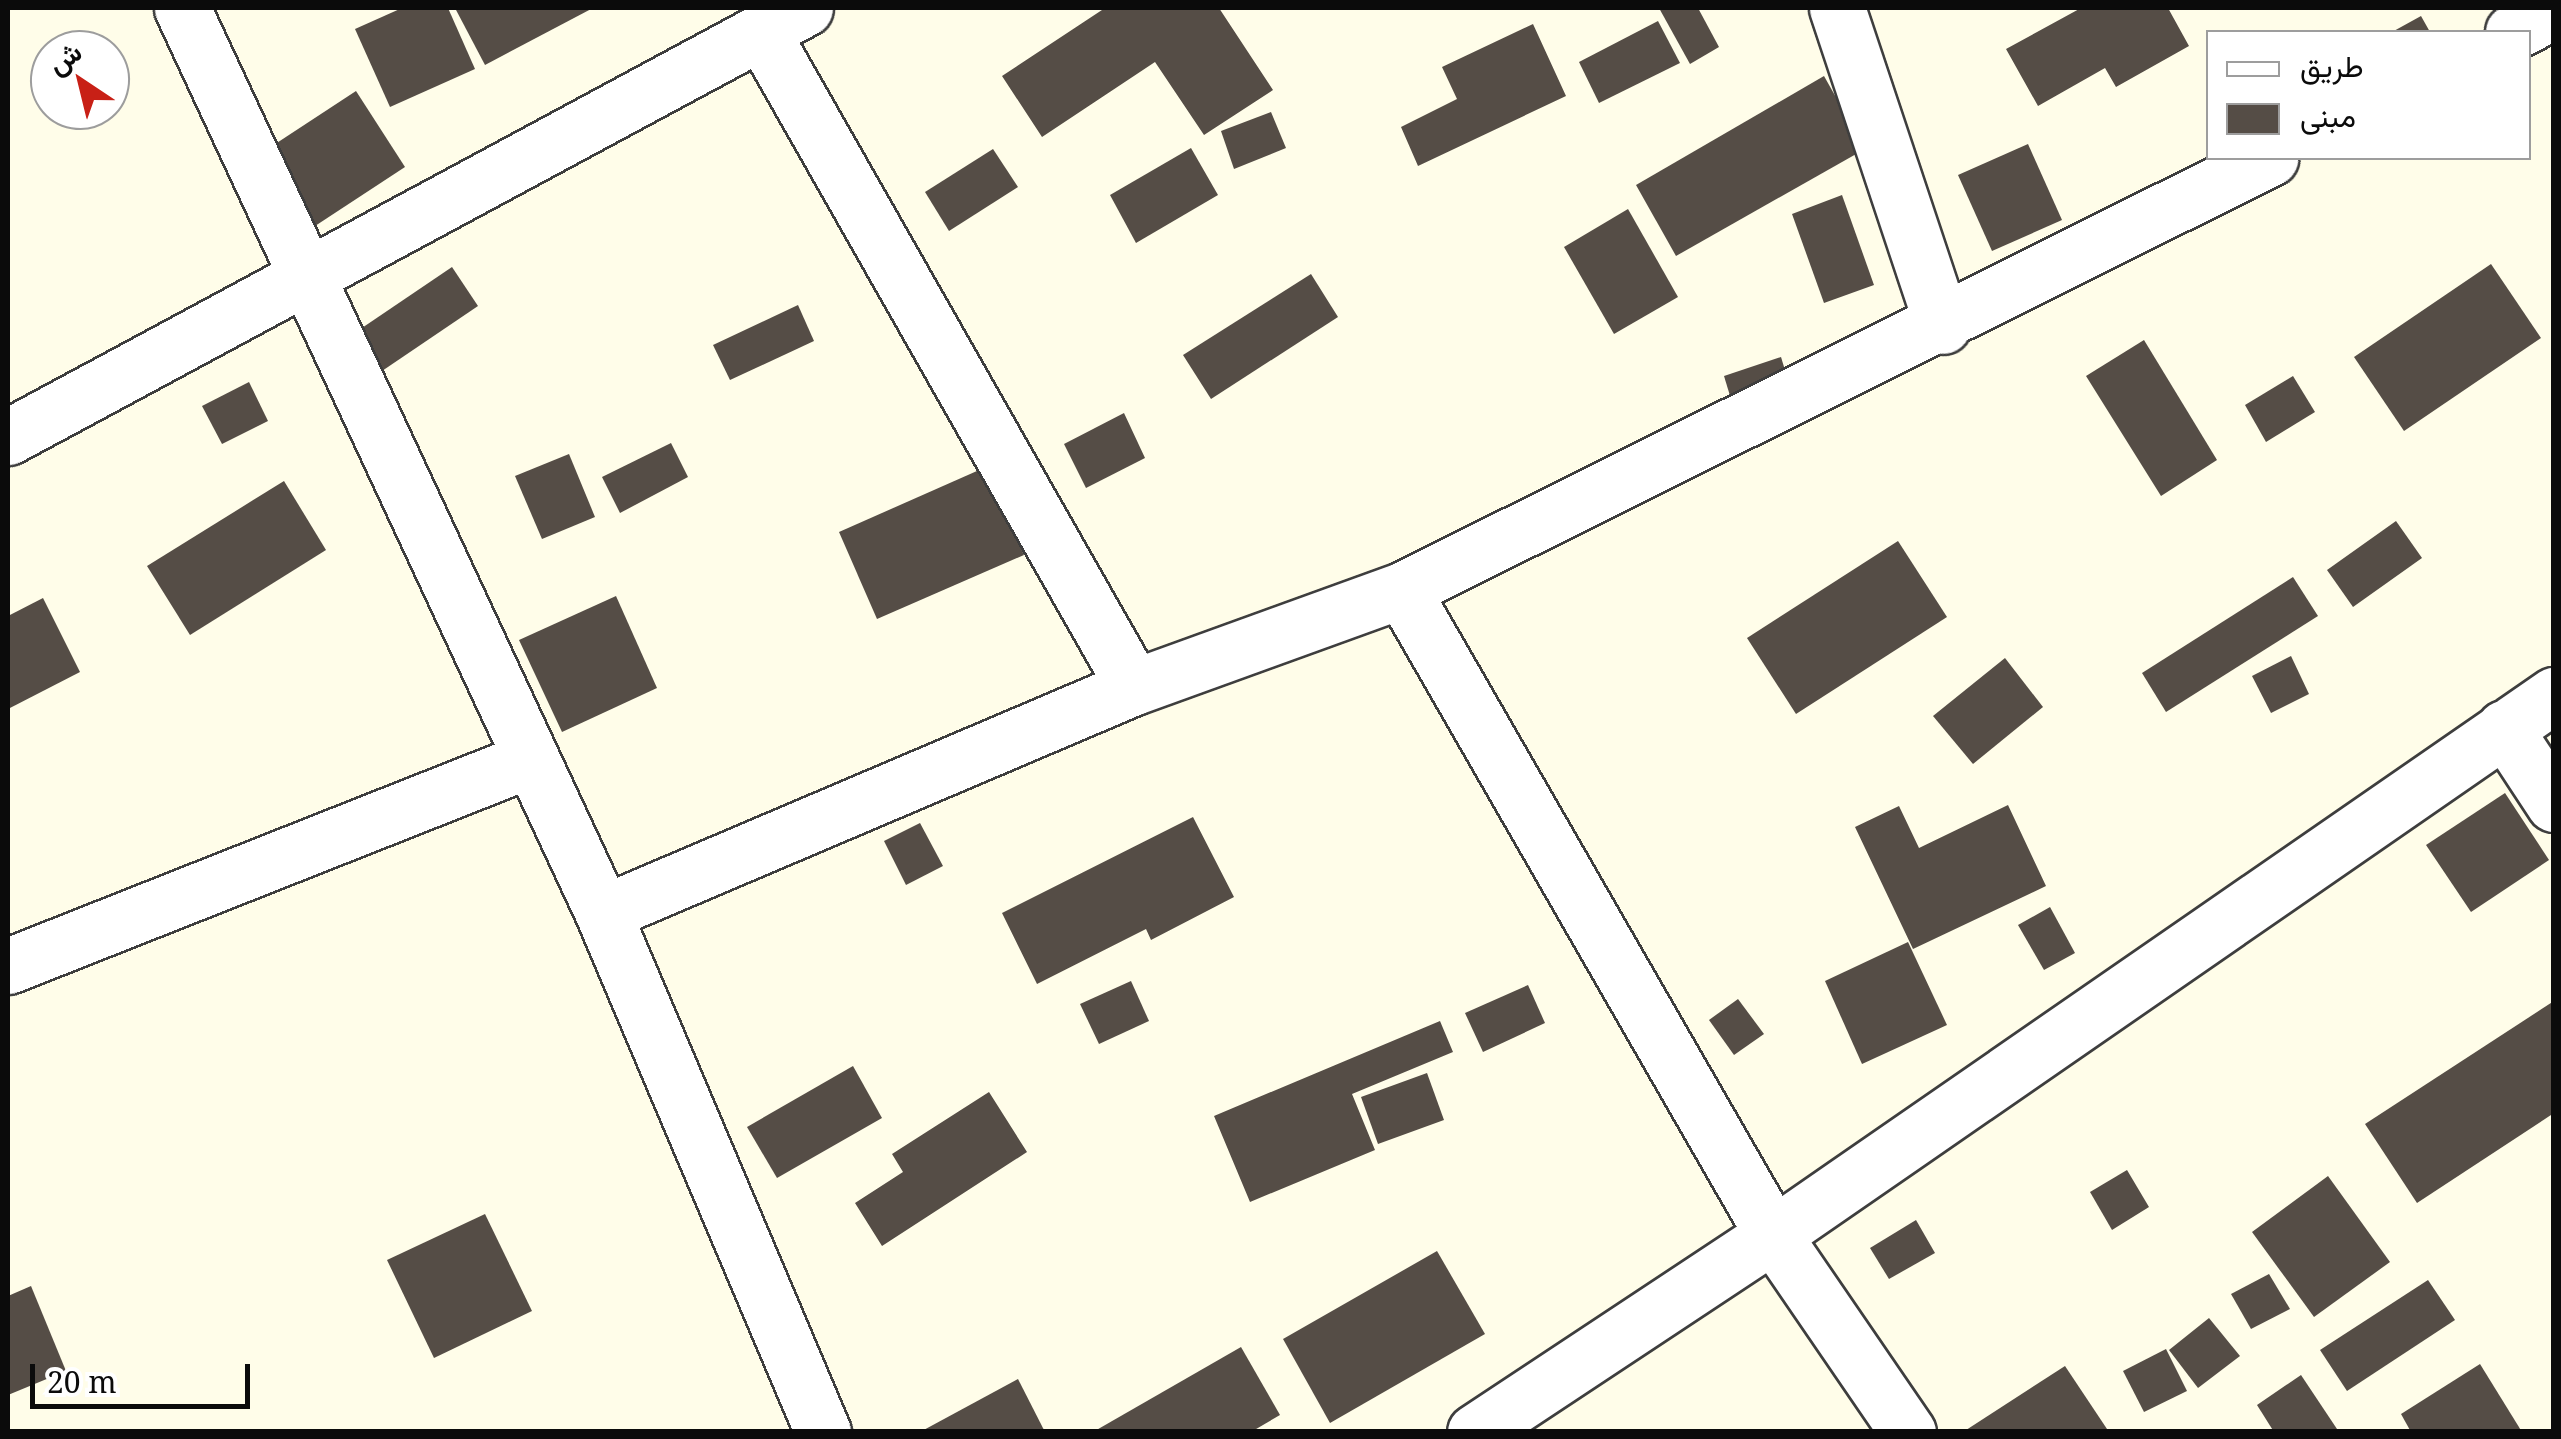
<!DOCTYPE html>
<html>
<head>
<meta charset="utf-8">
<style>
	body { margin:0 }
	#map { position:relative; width:2561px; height:1439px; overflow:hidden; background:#fffde9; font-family:"Noto Serif",Vazirmatn,serif }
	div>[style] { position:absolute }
	.building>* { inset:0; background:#554d46 }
	.roads { filter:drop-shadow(2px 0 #3e3e3e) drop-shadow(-2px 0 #3e3e3e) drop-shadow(0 2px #3e3e3e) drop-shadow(0 -2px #3e3e3e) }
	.minor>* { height:55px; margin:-27.5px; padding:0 27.5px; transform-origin:27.5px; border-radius:27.5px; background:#fff }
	span { translate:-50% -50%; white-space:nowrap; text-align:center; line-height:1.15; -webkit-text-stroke:10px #fff; paint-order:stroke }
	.frame { position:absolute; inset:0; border:10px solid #0b0b0b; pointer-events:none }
	.legend { position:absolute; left:2206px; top:30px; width:325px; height:130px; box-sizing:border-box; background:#fff; border:2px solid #9d9d9d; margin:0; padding:12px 18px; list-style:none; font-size:30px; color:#0b0b0b }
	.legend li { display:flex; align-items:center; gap:20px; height:50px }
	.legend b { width:50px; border:2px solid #9d9d9d }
	.north { position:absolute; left:30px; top:30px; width:100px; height:100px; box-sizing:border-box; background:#fff; border:2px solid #9d9d9d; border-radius:50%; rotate:325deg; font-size:28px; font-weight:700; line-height:40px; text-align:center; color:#0b0b0b }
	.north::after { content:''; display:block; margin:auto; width:35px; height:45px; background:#c82016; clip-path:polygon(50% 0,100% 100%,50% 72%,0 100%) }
	.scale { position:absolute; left:30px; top:1364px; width:220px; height:45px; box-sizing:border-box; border:5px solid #0b0b0b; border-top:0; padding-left:12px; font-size:30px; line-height:35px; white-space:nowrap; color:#0b0b0b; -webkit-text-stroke:8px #fff; paint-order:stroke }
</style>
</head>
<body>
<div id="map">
	<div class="building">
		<i style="clip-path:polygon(402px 8px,448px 8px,475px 69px,390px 107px,355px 29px)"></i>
		<i style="clip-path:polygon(455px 8px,593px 8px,485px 65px)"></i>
		<i style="clip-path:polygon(1105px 8px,1219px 8px,1273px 90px,1204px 135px,1155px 62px,1042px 137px,1002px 76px)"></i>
		<i style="clip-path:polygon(1659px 8px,1698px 8px,1719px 47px,1690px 64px)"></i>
		<i style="clip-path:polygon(2081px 8px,2168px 8px,2189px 46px,2116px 87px,2105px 68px,2038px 106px,2006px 49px)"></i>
		<i style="clip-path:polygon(2421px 16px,2430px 32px,2392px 32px)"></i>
		<i style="clip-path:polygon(1658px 21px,1680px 63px,1599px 103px,1579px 62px)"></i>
		<i style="clip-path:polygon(1533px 24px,1566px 96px,1418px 166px,1401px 127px,1457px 99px,1442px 67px)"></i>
		<i style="clip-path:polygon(1824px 76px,1865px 149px,1676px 256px,1636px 185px)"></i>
		<i style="clip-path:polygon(356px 91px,405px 167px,312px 228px,263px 152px)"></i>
		<i style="clip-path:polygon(1271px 112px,1286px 148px,1234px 169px,1221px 131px)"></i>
		<i style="clip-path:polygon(2028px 144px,2062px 220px,1992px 251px,1958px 175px)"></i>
		<i style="clip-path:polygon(1191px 148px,1218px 195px,1136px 243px,1110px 195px)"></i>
		<i style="clip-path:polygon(993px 149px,1018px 187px,949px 231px,925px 192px)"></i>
		<i style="clip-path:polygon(1842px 195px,1874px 285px,1824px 303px,1792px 214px)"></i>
		<i style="clip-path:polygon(1628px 209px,1678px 297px,1614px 334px,1564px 247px)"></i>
		<i style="clip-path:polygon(2491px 264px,2541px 338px,2404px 431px,2354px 357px)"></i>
		<i style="clip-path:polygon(452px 267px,478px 306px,382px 371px,356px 332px)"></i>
		<i style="clip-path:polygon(1311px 274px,1338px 317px,1211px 399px,1183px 355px)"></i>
		<i style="clip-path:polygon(798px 305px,814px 341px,730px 380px,713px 345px)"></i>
		<i style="clip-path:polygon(2144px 340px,2217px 460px,2161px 496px,2086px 376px)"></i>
		<i style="clip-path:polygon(1781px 357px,1791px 390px,1734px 409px,1724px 376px)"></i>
		<i style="clip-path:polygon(2293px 376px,2315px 412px,2266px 442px,2245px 405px)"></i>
		<i style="clip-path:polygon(249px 382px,268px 421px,222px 444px,202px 406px)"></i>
		<i style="clip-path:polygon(1124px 413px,1145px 458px,1086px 488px,1064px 444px)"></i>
		<i style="clip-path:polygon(671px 443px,688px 477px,620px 513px,602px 477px)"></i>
		<i style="clip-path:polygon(569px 454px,595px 517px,542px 539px,515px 476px)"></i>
		<i style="clip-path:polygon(986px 467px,1024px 555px,877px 619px,839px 532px)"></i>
		<i style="clip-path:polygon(284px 481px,326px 550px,190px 635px,147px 566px)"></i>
		<i style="clip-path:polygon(2396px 521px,2422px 558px,2353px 607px,2327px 570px)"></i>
		<i style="clip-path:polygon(1898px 541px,1947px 617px,1796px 714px,1747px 638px)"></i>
		<i style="clip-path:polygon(2293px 577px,2318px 616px,2166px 712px,2142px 673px)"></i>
		<i style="clip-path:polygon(616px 596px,657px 688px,562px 732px,519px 640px)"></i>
		<i style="clip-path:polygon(43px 598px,80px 672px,8px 709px,8px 616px)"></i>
		<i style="clip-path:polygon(2291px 656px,2309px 694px,2271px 713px,2252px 676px)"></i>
		<i style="clip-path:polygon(2005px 658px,2043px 707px,1973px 764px,1933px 716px)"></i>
		<i style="clip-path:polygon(2505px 793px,2549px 860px,2471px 912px,2426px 845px)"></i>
		<i style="clip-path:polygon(2008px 805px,2046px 886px,1913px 949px,1855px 827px,1899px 806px,1919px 848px)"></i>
		<i style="clip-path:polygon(1193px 817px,1234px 897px,1151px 940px,1146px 929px,1037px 984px,1002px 913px)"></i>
		<i style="clip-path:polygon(920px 823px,943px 866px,906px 885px,884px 841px)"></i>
		<i style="clip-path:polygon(2050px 907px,2075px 953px,2044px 970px,2018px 925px)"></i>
		<i style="clip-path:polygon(1908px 942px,1947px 1025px,1862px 1064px,1825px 981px)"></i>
		<i style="clip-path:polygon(1131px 981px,1149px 1021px,1099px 1044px,1080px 1004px)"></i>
		<i style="clip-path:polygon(1528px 985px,1545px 1023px,1483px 1052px,1465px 1013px)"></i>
		<i style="clip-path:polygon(1738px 999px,1764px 1034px,1734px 1055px,1709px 1020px)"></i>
		<i style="clip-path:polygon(2554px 1001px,2554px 1113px,2417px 1203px,2365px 1124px)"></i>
		<i style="clip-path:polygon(1440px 1021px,1453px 1052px,1352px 1094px,1375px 1150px,1250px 1202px,1214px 1116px)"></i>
		<i style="clip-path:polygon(853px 1066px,882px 1118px,777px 1178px,747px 1127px)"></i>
		<i style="clip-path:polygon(1427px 1073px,1444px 1120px,1378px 1144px,1361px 1097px)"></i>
		<i style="clip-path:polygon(989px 1092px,1027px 1152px,882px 1246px,855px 1203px,903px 1172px,892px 1154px)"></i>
		<i style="clip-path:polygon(2127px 1170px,2149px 1207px,2112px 1230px,2090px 1192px)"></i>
		<i style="clip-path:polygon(2328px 1176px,2390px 1262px,2314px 1317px,2252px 1232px)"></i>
		<i style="clip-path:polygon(485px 1214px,532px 1311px,434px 1358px,387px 1260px)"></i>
		<i style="clip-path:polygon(1916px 1220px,1935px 1253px,1889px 1279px,1870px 1248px)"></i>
		<i style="clip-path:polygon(1437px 1251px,1485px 1334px,1330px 1423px,1283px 1339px)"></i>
		<i style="clip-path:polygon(2269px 1274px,2290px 1309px,2251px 1329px,2231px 1294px)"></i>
		<i style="clip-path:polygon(2428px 1280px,2455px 1320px,2347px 1391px,2320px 1350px)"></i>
		<i style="clip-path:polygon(31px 1286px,66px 1371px,8px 1395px,8px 1296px)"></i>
		<i style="clip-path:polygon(2209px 1318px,2240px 1356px,2198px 1388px,2169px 1350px)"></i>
		<i style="clip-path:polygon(1241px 1347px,1280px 1415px,1251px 1432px,1093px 1432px)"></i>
		<i style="clip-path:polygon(2166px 1349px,2187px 1391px,2144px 1412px,2123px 1371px)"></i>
		<i style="clip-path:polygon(2480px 1364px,2522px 1432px,2411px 1432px,2401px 1414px)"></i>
		<i style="clip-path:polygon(2065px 1366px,2109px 1432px,1963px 1432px)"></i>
		<i style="clip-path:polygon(2301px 1375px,2339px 1432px,2274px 1432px,2257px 1405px)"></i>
		<i style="clip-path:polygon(1018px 1379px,1045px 1432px,920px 1432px)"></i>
	</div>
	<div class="roads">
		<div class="minor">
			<i style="left:182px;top:8px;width:998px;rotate:65.05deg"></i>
			<i style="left:603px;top:913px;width:564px;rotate:67.03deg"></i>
			<i style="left:1837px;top:8px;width:335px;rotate:71.6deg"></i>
			<i style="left:2513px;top:32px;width:46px;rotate:-27.1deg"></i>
			<i style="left:762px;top:33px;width:752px;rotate:60.37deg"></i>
			<i style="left:8px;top:437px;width:905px;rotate:-28.29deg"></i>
			<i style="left:1402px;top:590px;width:744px;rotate:60.09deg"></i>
			<i style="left:1773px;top:1235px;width:239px;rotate:55.6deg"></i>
			<i style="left:2504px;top:728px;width:91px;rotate:56.7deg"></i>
			<i style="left:603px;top:913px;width:577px;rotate:-23.06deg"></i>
			<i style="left:1134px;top:687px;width:285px;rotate:-19.9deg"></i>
			<i style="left:1402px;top:590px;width:970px;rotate:-26.46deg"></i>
			<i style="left:8px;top:966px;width:562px;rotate:-21.59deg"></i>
			<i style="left:1475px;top:1432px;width:357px;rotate:-33.5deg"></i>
			<i style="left:1773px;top:1235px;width:950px;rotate:-34.66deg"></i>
		</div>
	</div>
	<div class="frame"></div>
	<ul class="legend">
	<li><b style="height:12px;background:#fff"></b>طريق</li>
	<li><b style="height:28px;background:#554d46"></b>مبنى</li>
	</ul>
	<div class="north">ش</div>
	<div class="scale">20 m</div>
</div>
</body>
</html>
